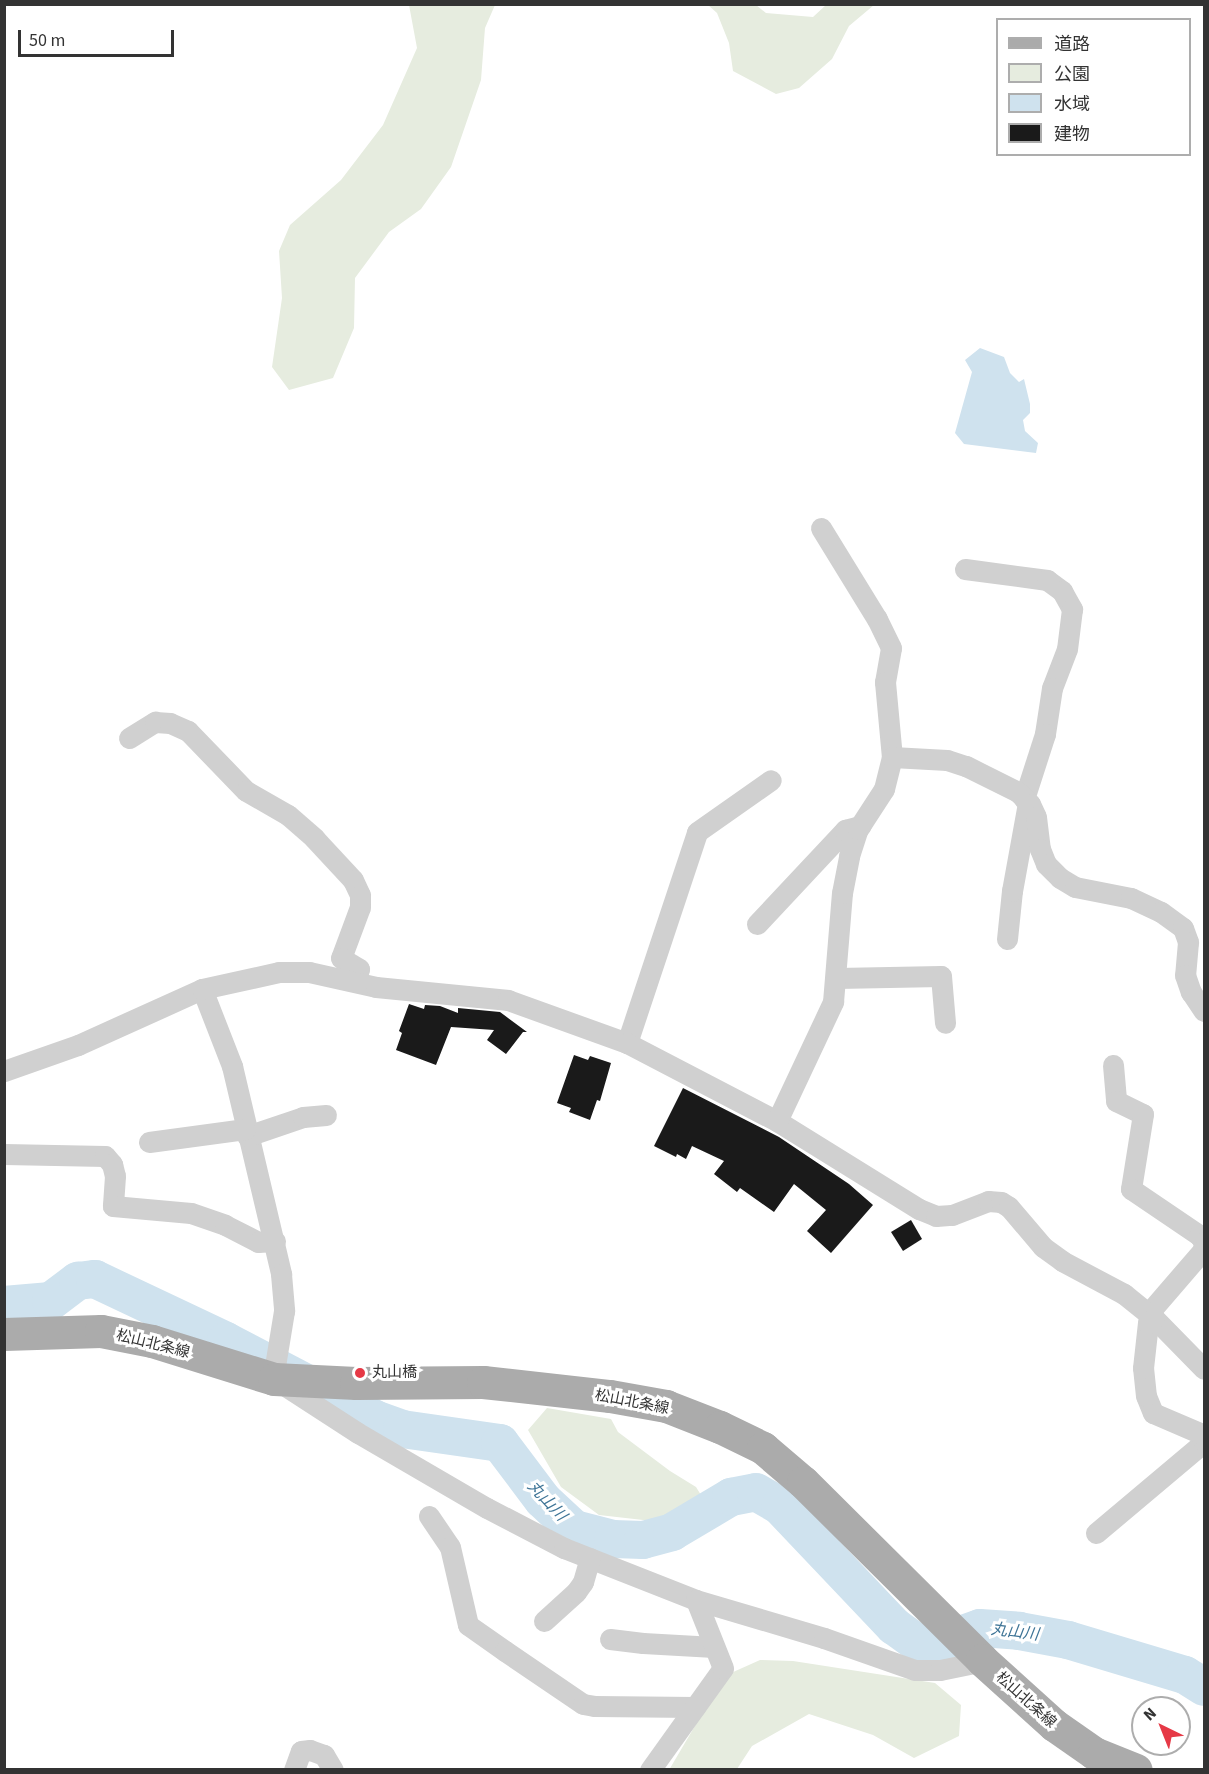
<!DOCTYPE html>
<html>
<head>
<meta charset="utf-8">
<style>
	body { margin:0 }
	#map { position:relative; width:1209px; height:1774px; overflow:hidden; background:#fff; font-family:"Source Sans 3","Noto Sans JP",sans-serif }
	div>[style] { position:absolute }
	.green>* { inset:0; background:#e6ecdf }
	.water>* { inset:0; background:#cfe2ee }
	.river>* { height:38px; margin:-19px; padding:0 19px; transform-origin:19px; border-radius:19px; background:#cfe2ee }
	.building>* { inset:0; background:#1a1a1a }
	.street>* { height:21px; margin:-10.5px; padding:0 10.5px; transform-origin:10.5px; border-radius:10.5px; background:#d0d0d0 }
	.primary>* { height:33px; margin:-16.5px; padding:0 16.5px; transform-origin:16.5px; border-radius:16.5px; background:#ababab }
	.dots>* { width:16px; height:16px; translate:-50% -50%; box-sizing:border-box; border:3px solid #fff; border-radius:50% }
	span { translate:-50% -50%; white-space:nowrap; text-align:center; line-height:1.15; -webkit-text-stroke:6px #fff; paint-order:stroke }
	.street-label { font-size:15px; color:#333 }
	.poi-label { font-size:15px; color:#333 }
	.left { translate:0 -50%; text-align:left }
	.water-label { font-size:16px; color:#3f7597; font-style:italic }
	.frame { position:absolute; inset:0; border:6px solid #333; pointer-events:none }
	.legend { position:absolute; left:996px; top:18px; width:195px; height:138px; box-sizing:border-box; background:#fff; border:2px solid #adadad; margin:0; padding:8px 10px; list-style:none; font-size:18px; color:#333 }
	.legend li { display:flex; align-items:center; gap:12px; height:30px }
	.legend b { width:30px; border:2px solid #adadad }
	.north { position:absolute; left:1131px; top:1696px; width:60px; height:60px; box-sizing:border-box; background:#fff; border:2px solid #adadad; border-radius:50%; rotate:317deg; font-size:16px; font-weight:700; line-height:24px; text-align:center; color:#333 }
	.north::after { content:''; display:block; margin:auto; width:21px; height:27px; background:#e63946; clip-path:polygon(50% 0,100% 100%,50% 72%,0 100%) }
	.scale { position:absolute; left:18px; top:30px; width:156px; height:27px; box-sizing:border-box; border:3px solid #333; border-top:0; padding-left:8px; font-size:18px; line-height:21px; white-space:nowrap; color:#333; -webkit-text-stroke:4px #fff; paint-order:stroke }
</style>
</head>
<body>
<div id="map">
	<div class="green">
		<i style="clip-path:polygon(409px 5px,495px 5px,485px 28px,481px 80px,451px 167px,421px 209px,389px 232px,355px 278px,354px 328px,333px 378px,289px 390px,272px 367px,282px 298px,279px 251px,290px 225px,341px 180px,383px 125px,417px 48px)"></i>
		<i style="clip-path:polygon(708px 5px,756px 5px,766px 13px,813px 17px,826px 5px,874px 5px,849px 26px,832px 59px,799px 88px,776px 94px,733px 71px,729px 43px,717px 13px)"></i>
		<i style="clip-path:polygon(547px 1408px,611px 1419px,618px 1432px,670px 1471px,696px 1487px,709px 1508px,652px 1521px,599px 1515px,561px 1487px,528px 1430px)"></i>
		<i style="clip-path:polygon(760px 1660px,793px 1661px,935px 1683px,961px 1705px,959px 1736px,914px 1758px,873px 1735px,809px 1714px,752px 1746px,737px 1769px,669px 1770px,712px 1697px,731px 1673px)"></i>
	</div>
	<div class="water">
		<i style="clip-path:polygon(980px 348px,1004px 357px,1010px 373px,1019px 382px,1024px 379px,1030px 404px,1030px 413px,1023px 420px,1025px 431px,1038px 443px,1036px 453px,964px 444px,955px 433px,972px 372px,965px 360px)"></i>
	</div>
	<div class="river">
		<i style="left:4px;top:1305px;width:47px;rotate:-4.9deg"></i>
		<i style="left:51px;top:1301px;width:34px;rotate:-37deg"></i>
		<i style="left:78px;top:1281px;width:17px;rotate:-7deg"></i>
		<i style="left:95px;top:1279px;width:145px;rotate:25.3deg"></i>
		<i style="left:226px;top:1341px;width:168px;rotate:27.6deg"></i>
		<i style="left:375px;top:1419px;width:29px;rotate:20deg"></i>
		<i style="left:402px;top:1429px;width:99px;rotate:8.1deg"></i>
		<i style="left:500px;top:1443px;width:71px;rotate:53deg"></i>
		<i style="left:543px;top:1500px;width:42px;rotate:43.1deg"></i>
		<i style="left:574px;top:1529px;width:40px;rotate:14.4deg"></i>
		<i style="left:613px;top:1539px;width:30px;rotate:2deg"></i>
		<i style="left:643px;top:1540px;width:30px;rotate:-15deg"></i>
		<i style="left:672px;top:1532px;width:69px;rotate:-30.7deg"></i>
		<i style="left:731px;top:1497px;width:25px;rotate:-11deg"></i>
		<i style="left:756px;top:1492px;width:28px;rotate:30deg"></i>
		<i style="left:780px;top:1506px;width:166px;rotate:46.5deg"></i>
		<i style="left:894px;top:1626px;width:37px;rotate:36deg"></i>
		<i style="left:924px;top:1648px;width:59px;rotate:-19.7deg"></i>
		<i style="left:980px;top:1628px;width:39px;rotate:4deg"></i>
		<i style="left:1019px;top:1631px;width:50px;rotate:10.4deg"></i>
		<i style="left:1068px;top:1640px;width:122px;rotate:16.7deg"></i>
		<i style="left:1185px;top:1675px;width:22px;rotate:32deg"></i>
	</div>
	<div class="building">
		<i style="clip-path:polygon(409px 1004px,424px 1009px,425px 1005px,440px 1006px,458px 1013px,458px 1008px,500px 1012px,527px 1032px,523px 1032px,506px 1054px,487px 1040px,494px 1030px,451px 1027px,436px 1065px,396px 1050px,402px 1033px,399px 1031px)"></i>
		<i style="clip-path:polygon(574px 1055px,588px 1060px,590px 1056px,611px 1063px,600px 1101px,597px 1100px,590px 1120px,569px 1112px,571px 1108px,557px 1103px)"></i>
		<i style="clip-path:polygon(683px 1088px,779px 1137px,849px 1184px,873px 1205px,831px 1253px,807px 1231px,826px 1210px,794px 1184px,774px 1212px,740px 1188px,737px 1192px,714px 1174px,724px 1161px,692px 1146px,686px 1159px,677px 1154px,676px 1157px,654px 1146px)"></i>
		<i style="clip-path:polygon(911px 1220px,922px 1239px,903px 1251px,891px 1232px)"></i>
	</div>
	<div class="street">
		<i style="left:821px;top:528px;width:107px;rotate:58.4deg"></i>
		<i style="left:877px;top:619px;width:32px;rotate:64deg"></i>
		<i style="left:891px;top:648px;width:35px;rotate:100deg"></i>
		<i style="left:885px;top:682px;width:75px;rotate:84.7deg"></i>
		<i style="left:965px;top:569px;width:83px;rotate:7.6deg"></i>
		<i style="left:1047px;top:580px;width:19px;rotate:36deg"></i>
		<i style="left:1062px;top:591px;width:21px;rotate:61deg"></i>
		<i style="left:1072px;top:609px;width:40px;rotate:97.1deg"></i>
		<i style="left:1067px;top:649px;width:42px;rotate:111deg"></i>
		<i style="left:1052px;top:688px;width:47px;rotate:98.7deg"></i>
		<i style="left:1045px;top:734px;width:68px;rotate:107.9deg"></i>
		<i style="left:129px;top:738px;width:31px;rotate:-32deg"></i>
		<i style="left:155px;top:722px;width:15px;rotate:4deg"></i>
		<i style="left:170px;top:723px;width:20px;rotate:24deg"></i>
		<i style="left:188px;top:731px;width:83px;rotate:46deg"></i>
		<i style="left:246px;top:791px;width:48px;rotate:29.7deg"></i>
		<i style="left:288px;top:815px;width:35px;rotate:41deg"></i>
		<i style="left:314px;top:838px;width:57px;rotate:47.1deg"></i>
		<i style="left:353px;top:880px;width:17px;rotate:65deg"></i>
		<i style="left:360px;top:895px;width:12px;rotate:90deg"></i>
		<i style="left:360px;top:907px;width:54px;rotate:110.4deg"></i>
		<i style="left:341px;top:958px;width:21px;rotate:31deg"></i>
		<i style="left:359px;top:969px;width:13px;rotate:108deg"></i>
		<i style="left:757px;top:924px;width:129px;rotate:-46.9deg"></i>
		<i style="left:845px;top:830px;width:16px;rotate:-15deg"></i>
		<i style="left:1007px;top:939px;width:48px;rotate:-84.1deg"></i>
		<i style="left:1012px;top:891px;width:89px;rotate:-79.7deg"></i>
		<i style="left:837px;top:978px;width:104px;rotate:-1.1deg"></i>
		<i style="left:941px;top:976px;width:47px;rotate:85.1deg"></i>
		<i style="left:202px;top:989px;width:83px;rotate:68.7deg"></i>
		<i style="left:232px;top:1066px;width:214px;rotate:76.7deg"></i>
		<i style="left:281px;top:1274px;width:37px;rotate:85deg"></i>
		<i style="left:284px;top:1311px;width:68px;rotate:99.3deg"></i>
		<i style="left:273px;top:1378px;width:101px;rotate:32.9deg"></i>
		<i style="left:358px;top:1433px;width:149px;rotate:30.2deg"></i>
		<i style="left:487px;top:1508px;width:87px;rotate:27.5deg"></i>
		<i style="left:564px;top:1548px;width:142px;rotate:21.5deg"></i>
		<i style="left:696px;top:1600px;width:134px;rotate:16.5deg"></i>
		<i style="left:824px;top:1638px;width:96px;rotate:19.4deg"></i>
		<i style="left:915px;top:1670px;width:25px"></i>
		<i style="left:940px;top:1670px;width:45px;rotate:-11.6deg"></i>
		<i style="left:627px;top:1043px;width:222px;rotate:-71.6deg"></i>
		<i style="left:697px;top:832px;width:90px;rotate:-35.1deg"></i>
		<i style="left:1113px;top:1065px;width:36px;rotate:85deg"></i>
		<i style="left:1116px;top:1101px;width:30px;rotate:26deg"></i>
		<i style="left:1143px;top:1114px;width:76px;rotate:99.1deg"></i>
		<i style="left:1131px;top:1189px;width:82px;rotate:34.1deg"></i>
		<i style="left:1199px;top:1235px;width:9px;rotate:54deg"></i>
		<i style="left:1204px;top:1242px;width:8px;rotate:97deg"></i>
		<i style="left:1203px;top:1250px;width:84px;rotate:130.7deg"></i>
		<i style="left:4px;top:1071px;width:78px;rotate:-19.4deg"></i>
		<i style="left:78px;top:1045px;width:136px;rotate:-24.3deg"></i>
		<i style="left:202px;top:989px;width:79px;rotate:-12.4deg"></i>
		<i style="left:279px;top:972px;width:30px"></i>
		<i style="left:309px;top:972px;width:69px;rotate:12.6deg"></i>
		<i style="left:376px;top:987px;width:133px;rotate:5.6deg"></i>
		<i style="left:508px;top:1000px;width:127px;rotate:19.9deg"></i>
		<i style="left:627px;top:1043px;width:169px;rotate:27.5deg"></i>
		<i style="left:777px;top:1121px;width:167px;rotate:31.8deg"></i>
		<i style="left:919px;top:1209px;width:18px;rotate:22deg"></i>
		<i style="left:936px;top:1216px;width:16px;rotate:-4deg"></i>
		<i style="left:952px;top:1215px;width:39px;rotate:-21deg"></i>
		<i style="left:988px;top:1201px;width:13px;rotate:4deg"></i>
		<i style="left:1001px;top:1202px;width:9px;rotate:32deg"></i>
		<i style="left:1009px;top:1207px;width:52px;rotate:49.6deg"></i>
		<i style="left:1043px;top:1247px;width:24px;rotate:36deg"></i>
		<i style="left:1062px;top:1261px;width:70px;rotate:28deg"></i>
		<i style="left:1124px;top:1294px;width:38px;rotate:39deg"></i>
		<i style="left:1154px;top:1318px;width:71px;rotate:45.6deg"></i>
		<i style="left:777px;top:1121px;width:132px;rotate:-64.8deg"></i>
		<i style="left:833px;top:1002px;width:109px;rotate:-85.3deg"></i>
		<i style="left:842px;top:893px;width:38px;rotate:-79deg"></i>
		<i style="left:849px;top:856px;width:28px;rotate:-72deg"></i>
		<i style="left:858px;top:829px;width:48px;rotate:-57deg"></i>
		<i style="left:884px;top:789px;width:33px;rotate:-76deg"></i>
		<i style="left:892px;top:757px;width:55px;rotate:3.1deg"></i>
		<i style="left:947px;top:760px;width:20px;rotate:18deg"></i>
		<i style="left:966px;top:766px;width:58px;rotate:26.6deg"></i>
		<i style="left:1018px;top:792px;width:17px;rotate:45deg"></i>
		<i style="left:1030px;top:804px;width:14px;rotate:65deg"></i>
		<i style="left:1036px;top:817px;width:32px;rotate:83deg"></i>
		<i style="left:1040px;top:849px;width:16px;rotate:68deg"></i>
		<i style="left:1046px;top:864px;width:20px;rotate:45deg"></i>
		<i style="left:1060px;top:878px;width:17px;rotate:31deg"></i>
		<i style="left:1075px;top:887px;width:57px;rotate:11.1deg"></i>
		<i style="left:1131px;top:898px;width:33px;rotate:25deg"></i>
		<i style="left:1161px;top:912px;width:27px;rotate:36deg"></i>
		<i style="left:1183px;top:928px;width:15px;rotate:70deg"></i>
		<i style="left:1188px;top:942px;width:33px;rotate:95deg"></i>
		<i style="left:1185px;top:975px;width:18px;rotate:71deg"></i>
		<i style="left:1191px;top:992px;width:23px;rotate:56deg"></i>
		<i style="left:247px;top:1136px;width:59px;rotate:-18.7deg"></i>
		<i style="left:303px;top:1117px;width:23px;rotate:-5deg"></i>
		<i style="left:149px;top:1142px;width:97px;rotate:-7.7deg"></i>
		<i style="left:4px;top:1154px;width:101px;rotate:1.1deg"></i>
		<i style="left:105px;top:1156px;width:11px;rotate:49deg"></i>
		<i style="left:112px;top:1164px;width:12px;rotate:76deg"></i>
		<i style="left:115px;top:1176px;width:30px;rotate:94deg"></i>
		<i style="left:113px;top:1206px;width:78px;rotate:5.1deg"></i>
		<i style="left:191px;top:1213px;width:36px;rotate:19deg"></i>
		<i style="left:225px;top:1225px;width:37px;rotate:27deg"></i>
		<i style="left:258px;top:1242px;width:17px;rotate:-3deg"></i>
		<i style="left:429px;top:1516px;width:37px;rotate:56deg"></i>
		<i style="left:450px;top:1547px;width:80px;rotate:77deg"></i>
		<i style="left:468px;top:1625px;width:45px;rotate:35.1deg"></i>
		<i style="left:505px;top:1651px;width:94px;rotate:34.2deg"></i>
		<i style="left:583px;top:1704px;width:11px;rotate:10deg"></i>
		<i style="left:594px;top:1706px;width:101px;rotate:0.6deg"></i>
		<i style="left:1096px;top:1533px;width:141px;rotate:-40.1deg"></i>
		<i style="left:1204px;top:1442px;width:8px;rotate:-104deg"></i>
		<i style="left:1202px;top:1434px;width:53px;rotate:-156.8deg"></i>
		<i style="left:1153px;top:1413px;width:18px;rotate:-112deg"></i>
		<i style="left:1146px;top:1396px;width:28px;rotate:-96deg"></i>
		<i style="left:1143px;top:1368px;width:45px;rotate:-83.7deg"></i>
		<i style="left:1148px;top:1323px;width:8px;rotate:-40deg"></i>
		<i style="left:544px;top:1621px;width:43px;rotate:-42.2deg"></i>
		<i style="left:576px;top:1592px;width:12px;rotate:-55deg"></i>
		<i style="left:583px;top:1582px;width:25px;rotate:-74deg"></i>
		<i style="left:610px;top:1639px;width:33px;rotate:7deg"></i>
		<i style="left:643px;top:1643px;width:71px;rotate:3.2deg"></i>
		<i style="left:294px;top:1770px;width:20px;rotate:-70deg"></i>
		<i style="left:301px;top:1751px;width:9px;rotate:-6deg"></i>
		<i style="left:310px;top:1750px;width:15px;rotate:20deg"></i>
		<i style="left:324px;top:1755px;width:17px;rotate:59deg"></i>
		<i style="left:650px;top:1770px;width:125px;rotate:-54.4deg"></i>
		<i style="left:723px;top:1668px;width:73px;rotate:-111.7deg"></i>
	</div>
	<div class="primary">
		<i style="left:4px;top:1334px;width:97px;rotate:-1.8deg"></i>
		<i style="left:101px;top:1331px;width:52px;rotate:11.1deg"></i>
		<i style="left:152px;top:1341px;width:128px;rotate:17.3deg"></i>
		<i style="left:274px;top:1379px;width:82px;rotate:2.8deg"></i>
		<i style="left:356px;top:1383px;width:127px;rotate:-0.5deg"></i>
		<i style="left:483px;top:1382px;width:128px;rotate:6.3deg"></i>
		<i style="left:610px;top:1396px;width:57px;rotate:10.1deg"></i>
		<i style="left:666px;top:1406px;width:58px;rotate:21.3deg"></i>
		<i style="left:720px;top:1427px;width:48px;rotate:26deg"></i>
		<i style="left:763px;top:1448px;width:52px;rotate:40.4deg"></i>
		<i style="left:803px;top:1482px;width:252px;rotate:44.8deg"></i>
		<i style="left:982px;top:1660px;width:97px;rotate:42.1deg"></i>
		<i style="left:1054px;top:1725px;width:49px;rotate:35deg"></i>
		<i style="left:1094px;top:1753px;width:45px;rotate:22deg"></i>
	</div>
	<div class="dots">
		<i style="left:360px;top:1373px;background:#e63946"></i>
	</div>
	<div class="street-label">
		<span style="left:153px;top:1344px;rotate:14deg">松山北条線</span>
		<span style="left:632px;top:1402px;rotate:11deg">松山北条線</span>
		<span style="left:1026px;top:1700px;rotate:42deg">松山北条線</span>
	</div>
	<div class="poi-label">
		<span class="left" style="left:372px;top:1373px">丸山橋</span>
	</div>
	<div class="water-label">
		<span style="left:547px;top:1501px;rotate:47deg">丸山川</span>
		<span style="left:1015px;top:1632px;rotate:7deg">丸山川</span>
	</div>
	<div class="frame"></div>
	<ul class="legend">
	<li><b style="height:8px;background:#ababab"></b>道路</li>
	<li><b style="height:16px;background:#e6ecdf"></b>公園</li>
	<li><b style="height:16px;background:#cfe2ee"></b>水域</li>
	<li><b style="height:16px;background:#1a1a1a"></b>建物</li>
	</ul>
	<div class="north">N</div>
	<div class="scale">50 m</div>
</div>
</body>
</html>
